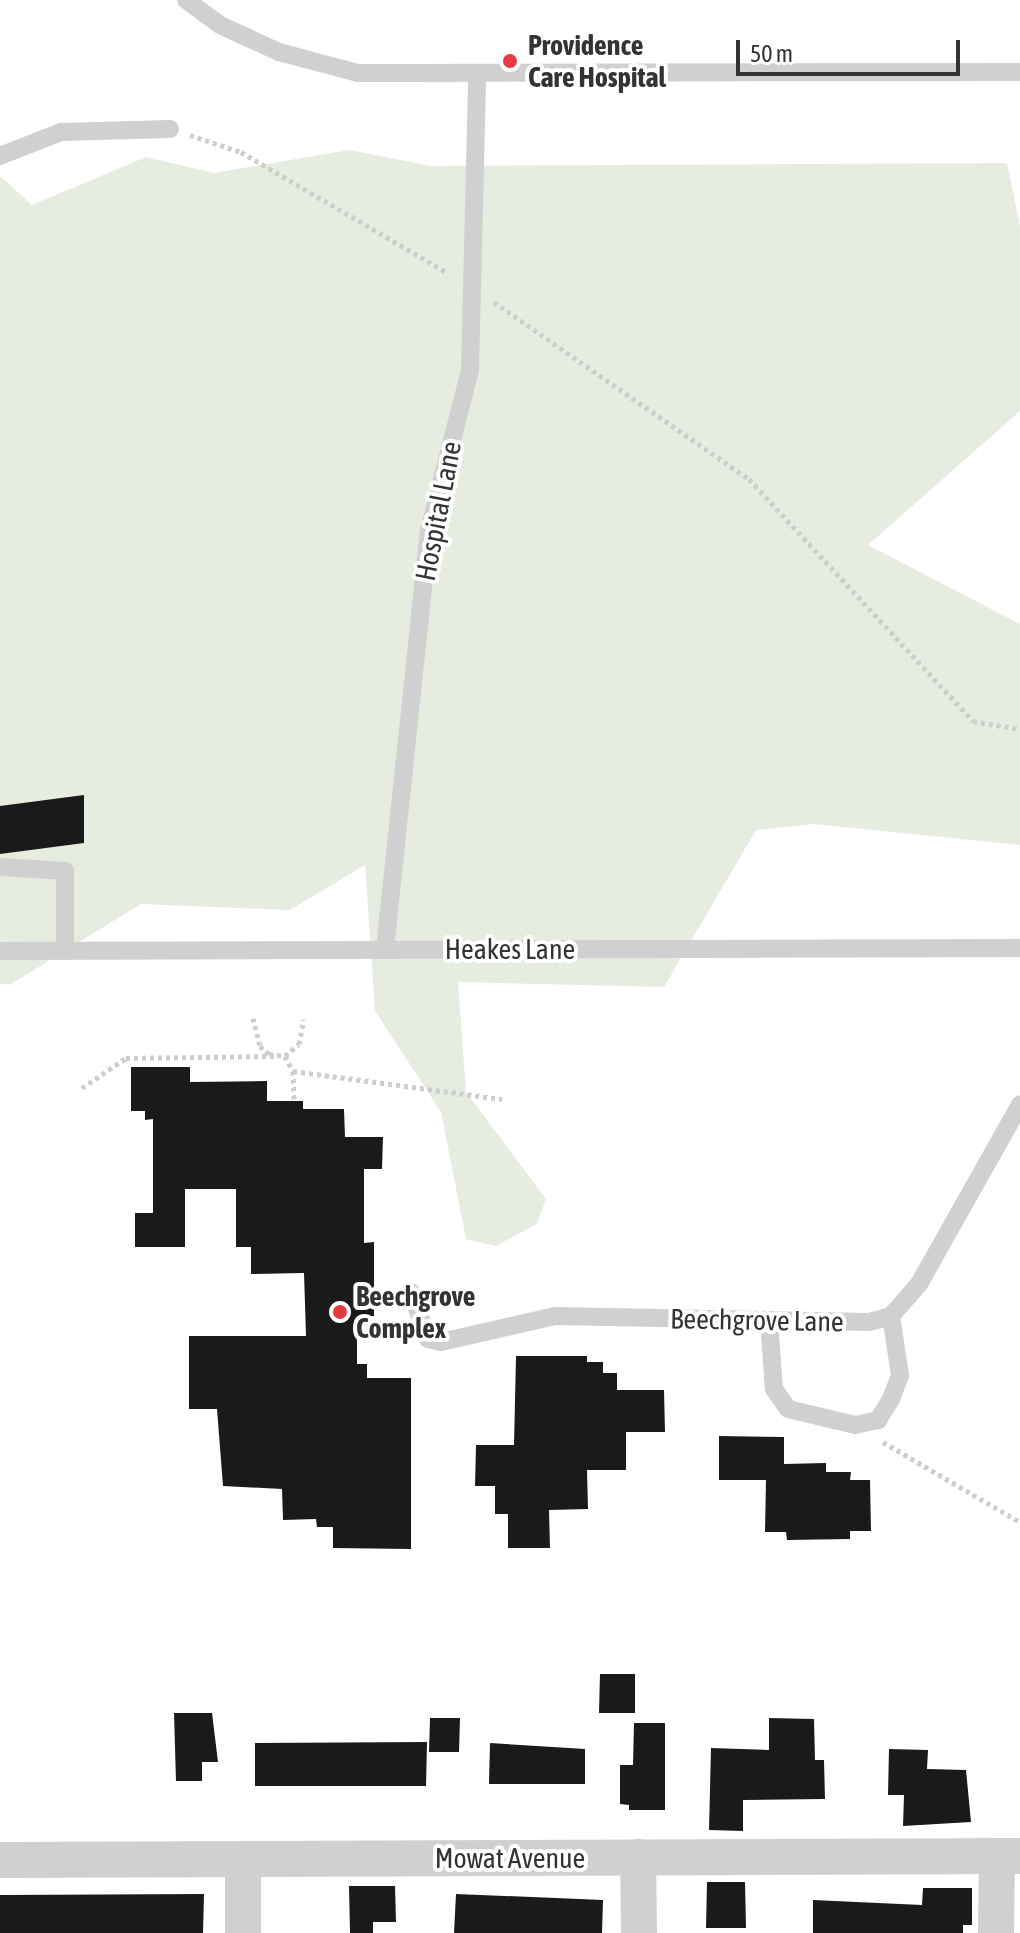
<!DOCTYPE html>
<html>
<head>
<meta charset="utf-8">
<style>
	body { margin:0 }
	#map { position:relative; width:1020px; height:1933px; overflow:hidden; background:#fff; font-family:"Asap Condensed",sans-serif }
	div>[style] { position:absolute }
	.green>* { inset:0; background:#e6ecdf }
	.building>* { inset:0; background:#1a1a1a }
	.path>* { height:5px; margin-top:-2.5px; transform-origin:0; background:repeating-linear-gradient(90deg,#cdcdcd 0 4px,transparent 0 8px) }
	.lane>* { height:18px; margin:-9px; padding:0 9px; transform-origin:9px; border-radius:9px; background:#d0d0d0 }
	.street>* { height:36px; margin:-18px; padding:0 18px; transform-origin:18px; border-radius:18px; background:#d0d0d0 }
	.dots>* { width:22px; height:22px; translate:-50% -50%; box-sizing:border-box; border:4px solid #fff; border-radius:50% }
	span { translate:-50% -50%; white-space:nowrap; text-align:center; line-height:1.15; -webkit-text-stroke:8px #fff; paint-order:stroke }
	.poi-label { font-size:28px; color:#333; font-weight:700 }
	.left { translate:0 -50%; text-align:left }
	.street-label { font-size:28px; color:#333 }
	.scale { position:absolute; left:736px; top:40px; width:224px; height:36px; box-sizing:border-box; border:4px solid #333; border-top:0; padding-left:10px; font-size:24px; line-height:28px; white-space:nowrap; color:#333; -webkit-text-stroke:6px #fff; paint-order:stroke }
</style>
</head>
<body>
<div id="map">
	<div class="green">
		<i style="clip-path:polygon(349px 150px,431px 166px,1007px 163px,1020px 226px,1020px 411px,868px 545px,1020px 624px,1020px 845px,814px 824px,756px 830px,664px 987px,458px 982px,466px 1092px,546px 1199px,537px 1224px,496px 1246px,466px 1239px,441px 1112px,375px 1011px,365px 865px,290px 910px,141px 904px,11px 984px,0 984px,0 176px,32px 205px,146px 157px,214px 173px)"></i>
	</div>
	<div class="building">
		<i style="clip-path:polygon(84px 795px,84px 843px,0 854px,0 806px)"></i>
		<i style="clip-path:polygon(131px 1067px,190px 1067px,190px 1082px,267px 1081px,267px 1101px,303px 1101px,303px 1109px,344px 1109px,345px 1137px,383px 1137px,382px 1169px,364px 1169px,364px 1243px,374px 1242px,374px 1316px,357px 1316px,357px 1364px,367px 1364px,367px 1378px,411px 1378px,411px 1549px,333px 1548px,333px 1527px,317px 1527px,316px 1519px,283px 1520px,282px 1489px,223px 1486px,217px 1409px,189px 1409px,189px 1336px,306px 1336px,304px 1273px,251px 1274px,251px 1247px,236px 1247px,236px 1189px,185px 1189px,185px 1247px,135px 1247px,135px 1213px,153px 1213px,153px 1119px,145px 1120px,145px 1111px,131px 1111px)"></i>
		<i style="clip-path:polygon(516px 1356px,587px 1356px,587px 1362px,603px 1362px,603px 1373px,617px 1373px,617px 1390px,664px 1390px,665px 1432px,626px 1432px,626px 1470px,587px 1470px,588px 1509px,549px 1510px,550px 1548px,508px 1548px,508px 1514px,495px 1514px,495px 1486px,475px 1486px,476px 1445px,514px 1445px)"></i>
		<i style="clip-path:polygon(719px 1436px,784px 1437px,784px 1464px,826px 1463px,826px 1472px,851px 1472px,850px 1480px,870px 1480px,871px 1531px,850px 1531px,850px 1539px,787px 1540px,786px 1532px,765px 1532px,766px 1480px,719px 1480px)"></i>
		<i style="clip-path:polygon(600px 1674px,635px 1674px,635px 1713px,599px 1713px)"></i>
		<i style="clip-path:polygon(174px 1713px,212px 1713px,218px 1762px,202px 1762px,202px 1781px,176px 1781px)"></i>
		<i style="clip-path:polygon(430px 1718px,460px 1718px,459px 1752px,429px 1752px)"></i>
		<i style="clip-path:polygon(769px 1718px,814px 1719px,815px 1760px,824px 1760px,825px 1799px,743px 1800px,743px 1831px,709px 1830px,711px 1748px,769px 1750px)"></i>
		<i style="clip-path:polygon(634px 1723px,665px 1723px,665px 1810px,629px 1810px,629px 1805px,620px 1804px,620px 1765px,633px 1765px)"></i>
		<i style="clip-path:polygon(427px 1742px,426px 1786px,255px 1786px,255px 1743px)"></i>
		<i style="clip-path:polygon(490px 1743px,585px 1749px,585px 1784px,489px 1784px)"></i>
		<i style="clip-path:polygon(889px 1749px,928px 1750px,927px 1769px,966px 1770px,971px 1822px,903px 1826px,904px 1795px,888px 1795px)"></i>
		<i style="clip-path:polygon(707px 1882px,745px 1882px,746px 1928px,706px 1928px)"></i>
		<i style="clip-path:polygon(349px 1886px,395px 1886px,396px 1922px,373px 1922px,373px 1933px,350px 1933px)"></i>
		<i style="clip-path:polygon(923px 1888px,972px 1888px,972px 1925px,963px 1925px,963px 1933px,813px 1933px,813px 1900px,922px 1905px)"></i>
		<i style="clip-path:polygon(204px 1894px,203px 1933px,0 1933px,0 1895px)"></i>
		<i style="clip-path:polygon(456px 1894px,603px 1900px,602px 1933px,454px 1933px)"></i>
	</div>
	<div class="path">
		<i style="left:190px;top:135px;width:54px;rotate:18.4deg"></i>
		<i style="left:241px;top:152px;width:240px;rotate:30.3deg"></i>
		<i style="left:494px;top:302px;width:310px;rotate:34.8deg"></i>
		<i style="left:749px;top:479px;width:330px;rotate:47.2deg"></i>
		<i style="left:973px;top:721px;width:48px;rotate:9.7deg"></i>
		<i style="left:253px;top:1018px;width:29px;rotate:76deg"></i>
		<i style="left:260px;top:1046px;width:12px;rotate:42deg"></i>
		<i style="left:269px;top:1054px;width:16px;rotate:7deg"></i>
		<i style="left:285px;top:1056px;width:18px;rotate:-41deg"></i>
		<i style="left:299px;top:1044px;width:25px;rotate:-79deg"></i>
		<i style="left:285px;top:1056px;width:17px;rotate:62deg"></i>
		<i style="left:293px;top:1071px;width:30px;rotate:88deg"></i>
		<i style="left:293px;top:1071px;width:211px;rotate:7.6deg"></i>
		<i style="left:82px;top:1088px;width:53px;rotate:-34.3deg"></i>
		<i style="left:126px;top:1058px;width:150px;rotate:-0.8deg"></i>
		<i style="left:883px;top:1442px;width:159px;rotate:30.3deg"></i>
	</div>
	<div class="lane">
		<i style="left:186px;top:0;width:42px;rotate:36.3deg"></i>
		<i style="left:220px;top:25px;width:65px;rotate:24.6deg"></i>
		<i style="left:279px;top:52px;width:82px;rotate:14.9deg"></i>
		<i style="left:358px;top:73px;width:662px;rotate:-0.09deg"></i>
		<i style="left:0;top:156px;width:66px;rotate:-21.5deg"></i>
		<i style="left:61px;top:132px;width:109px;rotate:-1.6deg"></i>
		<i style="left:0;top:867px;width:65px;rotate:3.5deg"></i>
		<i style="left:65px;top:871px;width:80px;rotate:90deg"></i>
		<i style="left:385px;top:949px;width:420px;rotate:-84deg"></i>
		<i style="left:429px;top:531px;width:166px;rotate:-75.7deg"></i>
		<i style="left:470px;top:370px;width:296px;rotate:-88.6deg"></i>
		<i style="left:0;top:951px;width:1020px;rotate:-0.17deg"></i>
		<i style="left:411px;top:1292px;width:50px;rotate:70.1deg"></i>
		<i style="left:428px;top:1339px;width:13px;rotate:13deg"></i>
		<i style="left:441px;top:1342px;width:117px;rotate:-12.8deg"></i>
		<i style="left:555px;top:1316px;width:314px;rotate:1.1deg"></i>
		<i style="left:869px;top:1322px;width:23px;rotate:-15deg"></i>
		<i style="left:891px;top:1316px;width:43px;rotate:-48.8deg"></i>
		<i style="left:919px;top:1284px;width:206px;rotate:-60.6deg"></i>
		<i style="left:769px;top:1320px;width:69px;rotate:85.9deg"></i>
		<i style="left:774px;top:1389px;width:24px;rotate:55deg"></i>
		<i style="left:788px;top:1409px;width:69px;rotate:13.4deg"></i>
		<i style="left:855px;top:1425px;width:24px;rotate:-12deg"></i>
		<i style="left:878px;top:1420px;width:25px;rotate:-58deg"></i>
		<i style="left:891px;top:1399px;width:26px;rotate:-69deg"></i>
		<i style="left:900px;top:1375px;width:60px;rotate:-98.7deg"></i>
	</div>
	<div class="street">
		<i style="left:638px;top:1857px;width:76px;rotate:89.2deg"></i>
		<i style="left:0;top:1860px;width:1020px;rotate:-0.22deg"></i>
		<i style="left:243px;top:1860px;width:73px;rotate:90deg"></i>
		<i style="left:996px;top:1933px;width:77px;rotate:-89.3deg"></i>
	</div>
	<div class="dots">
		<i style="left:510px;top:61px;background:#e63946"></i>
		<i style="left:340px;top:1312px;background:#e63946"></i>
	</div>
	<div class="poi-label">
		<span class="left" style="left:528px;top:61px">Providence<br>Care Hospital</span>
		<span class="left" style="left:356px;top:1312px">Beechgrove<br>Complex</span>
	</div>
	<div class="street-label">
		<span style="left:438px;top:511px;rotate:-79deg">Hospital Lane</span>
		<span style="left:510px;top:949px">Heakes Lane</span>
		<span style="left:757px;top:1320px;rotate:1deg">Beechgrove Lane</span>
		<span style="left:510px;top:1858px">Mowat Avenue</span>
	</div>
	<div class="scale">50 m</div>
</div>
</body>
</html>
